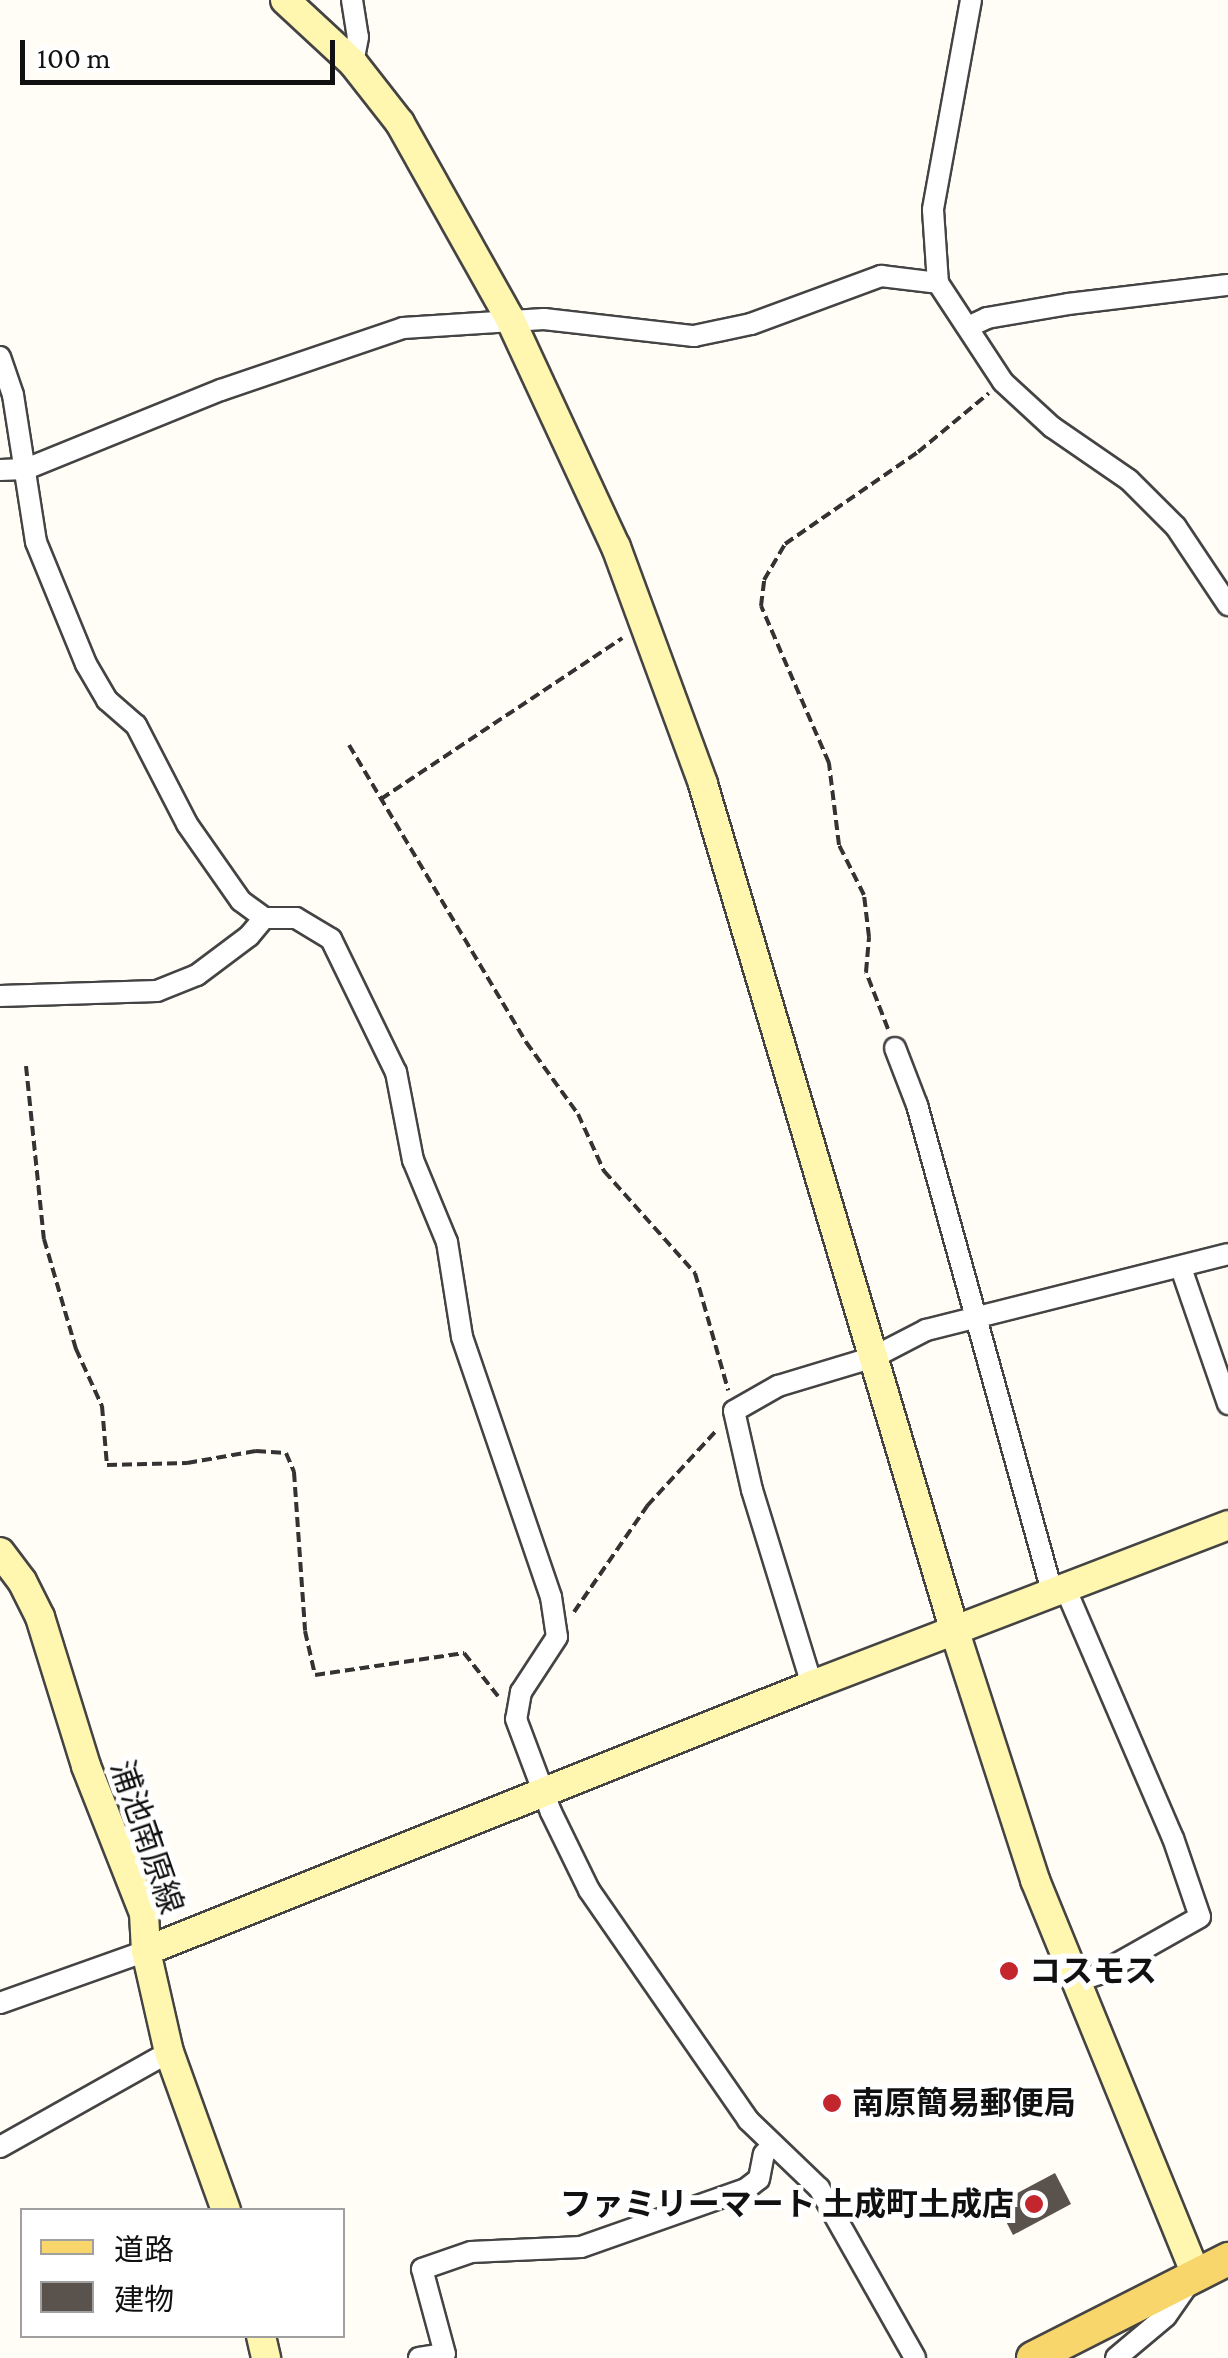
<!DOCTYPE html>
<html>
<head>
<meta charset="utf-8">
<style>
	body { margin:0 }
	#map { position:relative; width:1228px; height:2358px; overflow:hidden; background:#fffdf5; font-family:"Crimson Pro","Noto Sans JP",serif }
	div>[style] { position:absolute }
	.building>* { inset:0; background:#5a524d }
	.path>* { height:4px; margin-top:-2px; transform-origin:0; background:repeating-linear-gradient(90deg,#333 0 10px,transparent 0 15px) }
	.roads { filter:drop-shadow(2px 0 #444) drop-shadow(-2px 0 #444) drop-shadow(0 2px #444) drop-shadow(0 -2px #444) }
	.street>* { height:20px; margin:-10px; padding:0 10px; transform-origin:10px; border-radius:10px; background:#fff }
	.secondary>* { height:28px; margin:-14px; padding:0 14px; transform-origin:14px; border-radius:14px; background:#fff6b0 }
	.primary>* { height:32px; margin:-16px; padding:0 16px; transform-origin:16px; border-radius:16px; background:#f9d66b }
	.dots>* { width:28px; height:28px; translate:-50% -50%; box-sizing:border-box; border:5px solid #fff; border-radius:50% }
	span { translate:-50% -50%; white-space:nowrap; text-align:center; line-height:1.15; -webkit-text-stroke:10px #fff; paint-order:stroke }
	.street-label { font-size:32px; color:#111 }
	.poi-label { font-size:32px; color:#111; font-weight:700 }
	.left { translate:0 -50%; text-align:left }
	.right { translate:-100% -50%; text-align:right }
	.legend { position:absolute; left:20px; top:2208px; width:325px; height:130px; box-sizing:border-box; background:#fff; border:2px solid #a0a0a0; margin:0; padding:12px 18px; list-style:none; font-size:30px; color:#111 }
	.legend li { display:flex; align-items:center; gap:20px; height:50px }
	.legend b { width:50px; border:2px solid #a0a0a0 }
	.scale { position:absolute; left:20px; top:40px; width:315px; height:45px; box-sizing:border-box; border:5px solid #111; border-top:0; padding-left:12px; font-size:30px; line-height:35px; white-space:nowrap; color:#111; -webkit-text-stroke:8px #fff; paint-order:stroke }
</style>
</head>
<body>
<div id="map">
	<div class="building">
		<i style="clip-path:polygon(1055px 2173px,1071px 2204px,1013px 2235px,997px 2204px)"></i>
	</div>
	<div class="path">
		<i style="left:349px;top:745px;width:346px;rotate:59.2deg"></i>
		<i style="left:526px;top:1042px;width:89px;rotate:54.2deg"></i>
		<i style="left:578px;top:1114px;width:63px;rotate:65.5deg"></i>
		<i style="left:604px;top:1171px;width:137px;rotate:48.3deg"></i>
		<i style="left:695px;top:1273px;width:122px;rotate:74.2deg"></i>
		<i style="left:381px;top:799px;width:290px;rotate:-33.7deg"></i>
		<i style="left:888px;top:1029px;width:61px;rotate:-111.1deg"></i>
		<i style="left:866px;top:972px;width:35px;rotate:-85deg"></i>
		<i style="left:869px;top:937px;width:42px;rotate:-96.8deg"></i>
		<i style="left:864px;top:895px;width:56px;rotate:-116.6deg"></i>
		<i style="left:839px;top:845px;width:83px;rotate:-97deg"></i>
		<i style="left:829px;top:763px;width:171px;rotate:-113.4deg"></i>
		<i style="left:761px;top:606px;width:26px;rotate:-83deg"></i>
		<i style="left:764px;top:580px;width:42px;rotate:-59.7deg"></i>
		<i style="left:785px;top:544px;width:162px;rotate:-34.7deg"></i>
		<i style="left:918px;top:452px;width:92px;rotate:-39.7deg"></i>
		<i style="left:26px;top:1066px;width:174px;rotate:84.1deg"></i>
		<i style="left:44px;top:1239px;width:115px;rotate:73.8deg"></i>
		<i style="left:76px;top:1349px;width:63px;rotate:65.5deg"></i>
		<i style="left:102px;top:1406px;width:59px;rotate:85.2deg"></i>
		<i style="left:107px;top:1465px;width:80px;rotate:-1.4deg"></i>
		<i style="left:187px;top:1463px;width:70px;rotate:-9.9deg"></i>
		<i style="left:256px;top:1451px;width:30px;rotate:4deg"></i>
		<i style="left:286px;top:1453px;width:21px;rotate:67deg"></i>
		<i style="left:294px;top:1472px;width:159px;rotate:86deg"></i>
		<i style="left:305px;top:1631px;width:45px;rotate:77.2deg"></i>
		<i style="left:315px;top:1675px;width:151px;rotate:-8.4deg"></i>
		<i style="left:464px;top:1653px;width:55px;rotate:51.7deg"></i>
		<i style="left:574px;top:1612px;width:129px;rotate:-55.4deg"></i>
		<i style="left:647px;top:1506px;width:102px;rotate:-47.4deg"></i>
	</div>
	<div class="roads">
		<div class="street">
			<i style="left:352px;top:0;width:37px;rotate:81deg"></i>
			<i style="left:358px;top:37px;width:26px;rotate:101deg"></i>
			<i style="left:971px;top:0;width:213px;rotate:100.3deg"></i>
			<i style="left:933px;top:210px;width:73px;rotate:86.1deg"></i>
			<i style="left:938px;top:283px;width:118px;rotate:56.7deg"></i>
			<i style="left:1003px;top:382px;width:67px;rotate:42.6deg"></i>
			<i style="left:1052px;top:427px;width:93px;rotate:34.5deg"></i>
			<i style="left:1129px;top:480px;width:66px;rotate:45deg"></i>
			<i style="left:1176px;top:527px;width:94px;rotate:56.3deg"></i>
			<i style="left:968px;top:327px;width:21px;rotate:-25deg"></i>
			<i style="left:987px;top:318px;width:82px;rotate:-9.8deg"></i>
			<i style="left:1068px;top:304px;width:161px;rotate:-6.8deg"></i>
			<i style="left:0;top:357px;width:40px;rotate:71.1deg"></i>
			<i style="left:13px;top:395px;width:149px;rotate:81.1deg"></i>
			<i style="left:36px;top:542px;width:132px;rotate:67.7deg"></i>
			<i style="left:86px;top:664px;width:42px;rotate:59.7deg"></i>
			<i style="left:107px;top:700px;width:38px;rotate:41deg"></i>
			<i style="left:136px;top:725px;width:111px;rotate:62.7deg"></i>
			<i style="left:187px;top:824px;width:94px;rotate:55deg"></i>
			<i style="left:241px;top:901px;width:29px;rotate:36deg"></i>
			<i style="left:264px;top:918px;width:32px"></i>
			<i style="left:296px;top:918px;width:41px;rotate:31deg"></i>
			<i style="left:331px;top:939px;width:148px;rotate:64deg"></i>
			<i style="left:396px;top:1072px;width:90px;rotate:79.1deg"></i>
			<i style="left:413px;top:1160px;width:89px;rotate:67.5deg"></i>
			<i style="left:447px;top:1242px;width:96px;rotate:81deg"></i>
			<i style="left:462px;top:1337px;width:275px;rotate:71.1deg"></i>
			<i style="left:551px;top:1597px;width:40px;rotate:81.5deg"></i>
			<i style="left:557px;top:1637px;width:66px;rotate:123.2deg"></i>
			<i style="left:521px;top:1692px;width:27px;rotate:100deg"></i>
			<i style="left:516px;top:1719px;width:99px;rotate:69.4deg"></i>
			<i style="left:551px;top:1812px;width:87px;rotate:64deg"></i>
			<i style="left:589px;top:1890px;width:280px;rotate:55.3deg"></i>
			<i style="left:748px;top:2120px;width:98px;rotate:43.8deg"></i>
			<i style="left:819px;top:2188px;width:195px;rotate:60.5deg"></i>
			<i style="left:0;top:470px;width:26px;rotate:-2deg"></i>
			<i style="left:26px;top:469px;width:210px;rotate:-22.1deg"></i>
			<i style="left:221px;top:390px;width:192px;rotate:-18.8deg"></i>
			<i style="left:403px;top:328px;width:141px;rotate:-3.7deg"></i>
			<i style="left:544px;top:319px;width:151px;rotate:6.5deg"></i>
			<i style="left:694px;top:336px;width:58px;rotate:-11.9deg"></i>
			<i style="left:751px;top:324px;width:139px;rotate:-20.3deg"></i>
			<i style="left:881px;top:276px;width:57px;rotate:7deg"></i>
			<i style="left:0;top:996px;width:157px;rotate:-1.8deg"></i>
			<i style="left:157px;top:991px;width:43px;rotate:-21.8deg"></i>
			<i style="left:197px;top:975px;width:65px;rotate:-36.9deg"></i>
			<i style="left:249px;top:936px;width:23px;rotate:-50deg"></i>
			<i style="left:895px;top:1048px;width:61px;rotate:68.9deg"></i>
			<i style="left:917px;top:1105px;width:509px;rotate:74.49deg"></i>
			<i style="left:1181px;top:1268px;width:144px;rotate:70.9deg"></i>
			<i style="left:1066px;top:1590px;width:270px;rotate:66.7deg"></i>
			<i style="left:1173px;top:1838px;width:83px;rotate:71.1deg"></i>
			<i style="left:1200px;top:1917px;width:116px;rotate:150.6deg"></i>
			<i style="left:1099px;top:1974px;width:25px;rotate:162deg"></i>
			<i style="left:812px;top:1685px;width:204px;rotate:-107.1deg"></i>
			<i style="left:752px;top:1490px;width:81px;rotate:-102.8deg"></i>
			<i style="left:734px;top:1411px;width:51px;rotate:-29.6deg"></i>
			<i style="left:778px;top:1386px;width:100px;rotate:-16.8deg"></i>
			<i style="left:874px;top:1357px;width:59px;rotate:-27.4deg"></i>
			<i style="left:926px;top:1330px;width:311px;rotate:-14.1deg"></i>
			<i style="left:0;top:2003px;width:155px;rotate:-19.6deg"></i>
			<i style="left:0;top:2147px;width:194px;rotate:-29.3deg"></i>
			<i style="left:419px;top:2358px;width:26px;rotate:-9deg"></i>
			<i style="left:445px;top:2354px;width:88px;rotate:-105.1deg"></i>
			<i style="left:422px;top:2269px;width:52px;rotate:-19.1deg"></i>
			<i style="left:471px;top:2252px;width:110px;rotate:-2.6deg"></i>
			<i style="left:581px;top:2247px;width:175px;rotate:-19.4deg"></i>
			<i style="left:746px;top:2189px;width:16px;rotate:-38deg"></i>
			<i style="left:759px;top:2179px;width:25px;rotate:-79deg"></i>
			<i style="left:764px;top:2154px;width:13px;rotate:-45deg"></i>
			<i style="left:1116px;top:2358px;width:65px;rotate:-40deg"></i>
			<i style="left:1166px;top:2316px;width:38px;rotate:-55deg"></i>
		</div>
		<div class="secondary">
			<i style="left:285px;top:0;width:93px;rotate:42.8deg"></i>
			<i style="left:353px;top:63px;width:76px;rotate:51.9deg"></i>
			<i style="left:400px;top:123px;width:225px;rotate:60.7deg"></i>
			<i style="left:510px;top:319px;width:251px;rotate:65.1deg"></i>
			<i style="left:616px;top:547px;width:252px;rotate:69.8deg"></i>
			<i style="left:703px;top:784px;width:885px;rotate:73.45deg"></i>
			<i style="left:955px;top:1632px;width:261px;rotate:72.1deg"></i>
			<i style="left:1035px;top:1880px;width:427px;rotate:67.8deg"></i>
			<i style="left:0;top:1552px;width:36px;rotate:53deg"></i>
			<i style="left:22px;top:1581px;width:40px;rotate:63.4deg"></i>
			<i style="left:40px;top:1617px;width:156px;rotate:72.8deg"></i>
			<i style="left:86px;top:1766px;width:158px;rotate:68.5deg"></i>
			<i style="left:144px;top:1913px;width:38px;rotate:87deg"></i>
			<i style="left:146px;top:1951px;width:104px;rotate:77.2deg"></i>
			<i style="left:169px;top:2052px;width:168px;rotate:70.2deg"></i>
			<i style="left:146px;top:1951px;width:717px;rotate:-21.77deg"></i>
			<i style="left:812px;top:1685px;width:446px;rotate:-21deg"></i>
			<i style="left:261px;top:2336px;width:23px;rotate:77deg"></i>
		</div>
		<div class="primary">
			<i style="left:1033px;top:2358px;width:219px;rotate:-26.9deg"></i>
		</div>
	</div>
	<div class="dots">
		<i style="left:1009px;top:1971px;background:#c4262e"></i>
		<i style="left:832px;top:2103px;background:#c4262e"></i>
		<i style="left:1034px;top:2204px;background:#c4262e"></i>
	</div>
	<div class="street-label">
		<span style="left:147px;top:1837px;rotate:71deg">浦池南原線</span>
	</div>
	<div class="poi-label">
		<span class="left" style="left:1029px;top:1971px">コスモス</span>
		<span class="left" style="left:852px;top:2103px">南原簡易郵便局</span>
		<span class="right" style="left:1014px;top:2204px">ファミリーマート 土成町土成店</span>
	</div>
	<ul class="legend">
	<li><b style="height:12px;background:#f9d66b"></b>道路</li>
	<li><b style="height:28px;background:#5a524d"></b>建物</li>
	</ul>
	<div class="scale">100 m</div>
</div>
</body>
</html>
